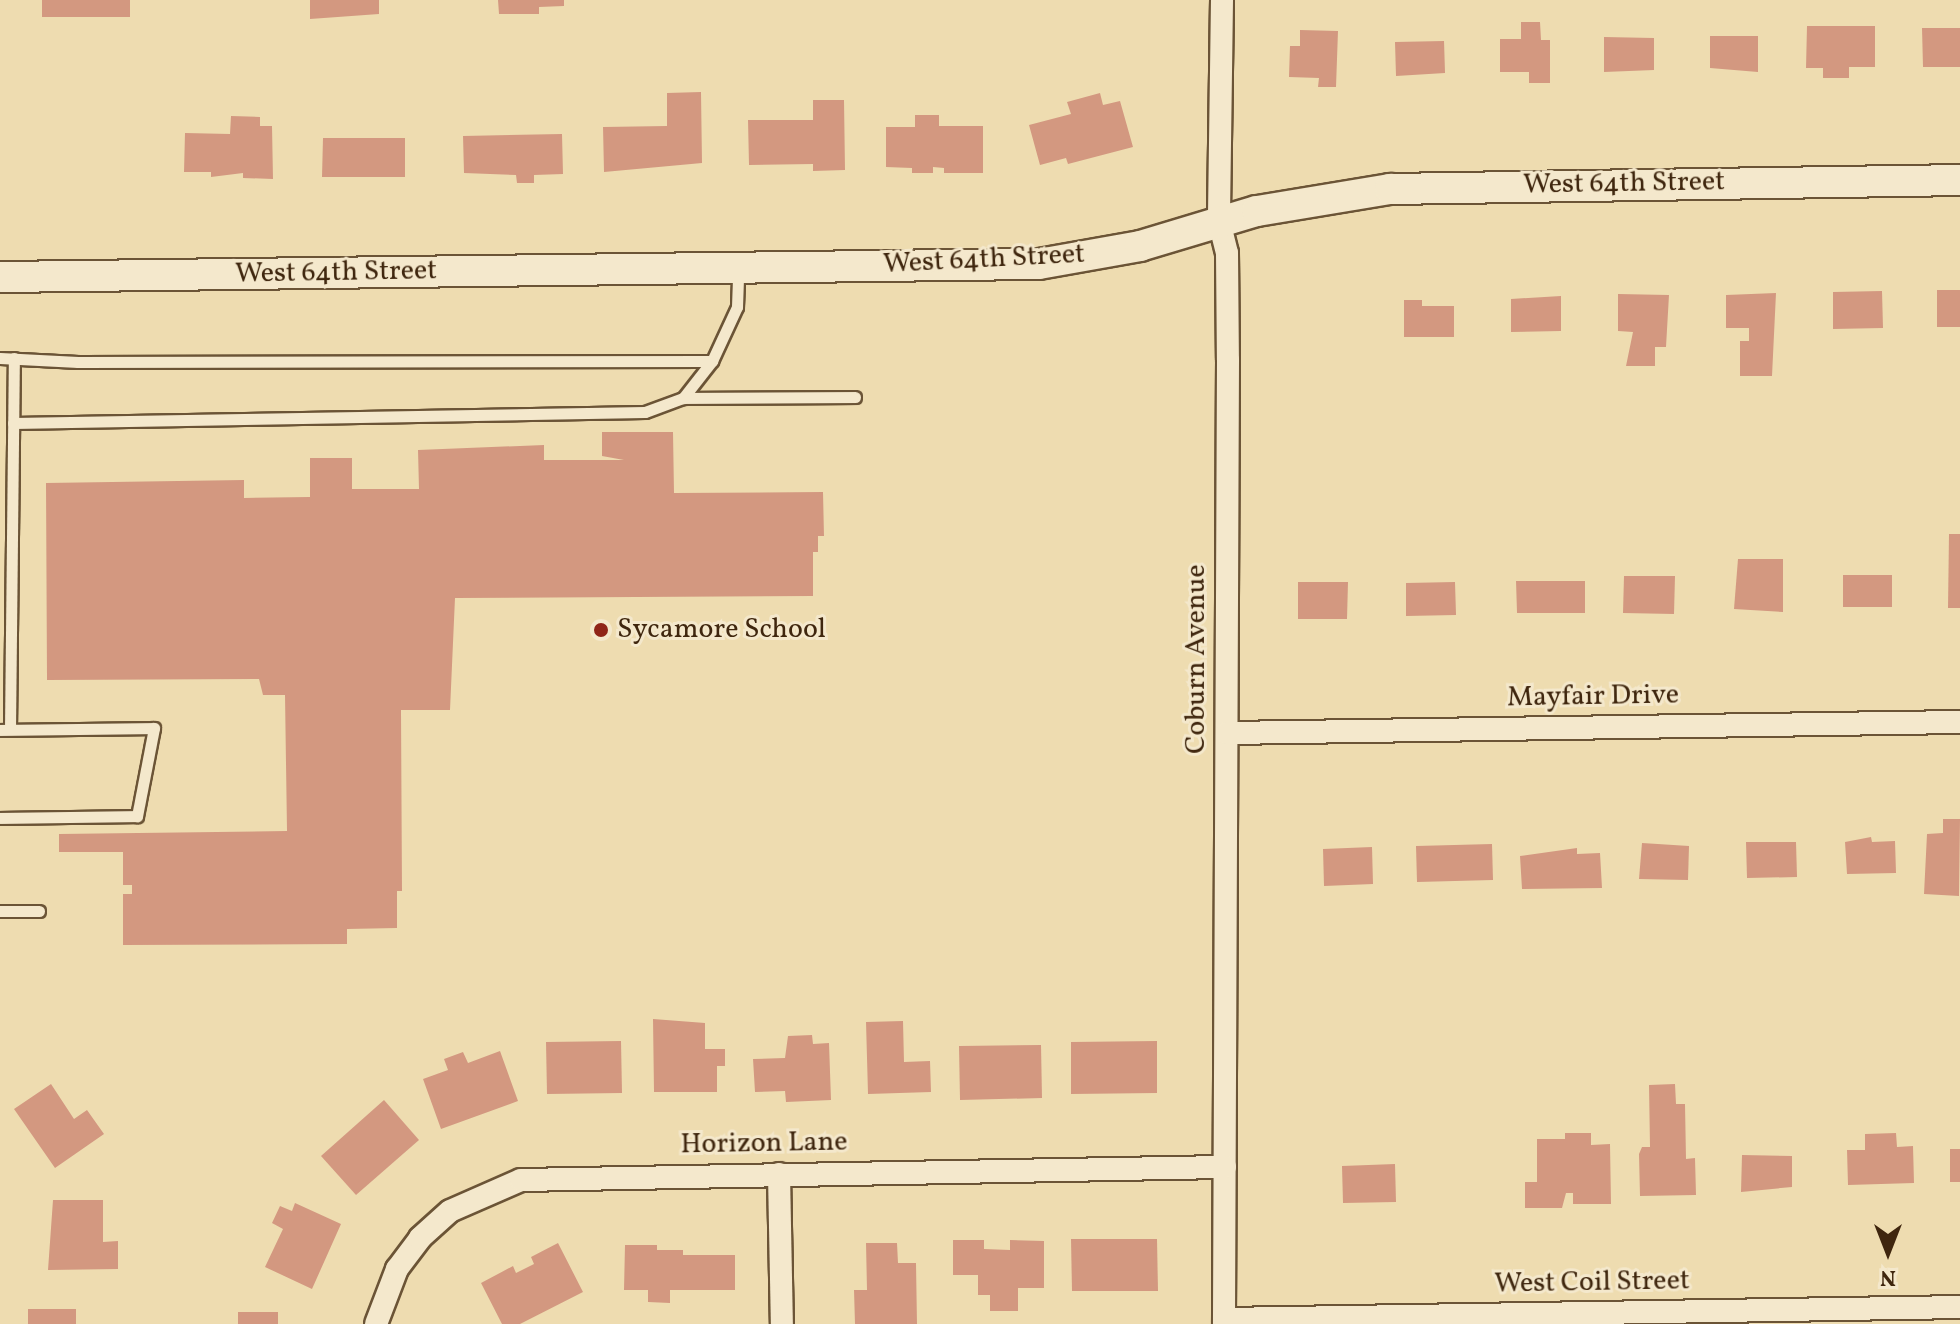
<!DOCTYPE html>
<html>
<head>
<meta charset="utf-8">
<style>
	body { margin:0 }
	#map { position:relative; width:1960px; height:1324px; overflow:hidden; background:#eedcb0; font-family:Vollkorn,serif }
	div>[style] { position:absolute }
	.building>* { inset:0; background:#d39880 }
	.roads { filter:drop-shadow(2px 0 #6b5436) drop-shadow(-2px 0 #6b5436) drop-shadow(0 2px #6b5436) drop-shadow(0 -2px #6b5436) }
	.lane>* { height:11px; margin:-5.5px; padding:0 5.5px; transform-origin:5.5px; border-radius:5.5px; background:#f4e8cc }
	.street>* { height:22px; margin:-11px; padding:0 11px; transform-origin:11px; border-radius:11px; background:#f4e8cc }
	.secondary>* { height:30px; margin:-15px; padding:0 15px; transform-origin:15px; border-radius:15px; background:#f4e8cc }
	.dots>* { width:22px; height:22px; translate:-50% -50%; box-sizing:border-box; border:4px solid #f4e8cc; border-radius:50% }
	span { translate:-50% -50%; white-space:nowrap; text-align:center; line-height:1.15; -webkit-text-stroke:6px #f4e8cc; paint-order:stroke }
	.street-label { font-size:28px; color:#3f260e }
	.poi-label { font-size:28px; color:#3f260e }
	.left { translate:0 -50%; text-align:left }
	.north { position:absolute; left:1848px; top:1212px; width:80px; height:80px; -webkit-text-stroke:6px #f4e8cc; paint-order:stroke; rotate:180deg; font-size:22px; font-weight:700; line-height:32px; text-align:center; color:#3f260e }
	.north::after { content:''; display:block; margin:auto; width:28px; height:36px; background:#3f260e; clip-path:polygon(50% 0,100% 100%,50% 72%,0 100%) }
</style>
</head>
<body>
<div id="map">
	<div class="building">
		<i style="clip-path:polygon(42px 0,130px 0,130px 17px,42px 17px)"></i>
		<i style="clip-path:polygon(310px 0,379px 0,379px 14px,310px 19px)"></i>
		<i style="clip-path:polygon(498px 0,564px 0,564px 6px,539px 7px,539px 14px,499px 14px)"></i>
		<i style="clip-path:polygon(1521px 22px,1540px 22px,1541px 40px,1550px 40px,1550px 83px,1529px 83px,1529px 72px,1500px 72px,1500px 39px,1521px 39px)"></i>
		<i style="clip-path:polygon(1807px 26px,1875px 26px,1875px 67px,1849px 67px,1849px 78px,1823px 78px,1823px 68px,1806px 68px)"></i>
		<i style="clip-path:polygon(1922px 28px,1960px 28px,1960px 67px,1923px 67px)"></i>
		<i style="clip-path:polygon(1300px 30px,1338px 31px,1336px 87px,1318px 87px,1319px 78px,1289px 77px,1290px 46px,1300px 46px)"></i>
		<i style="clip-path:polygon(1710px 36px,1758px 36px,1758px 72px,1710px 68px)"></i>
		<i style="clip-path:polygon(1604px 37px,1654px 38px,1654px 70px,1604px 72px)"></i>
		<i style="clip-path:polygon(1444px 41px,1445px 73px,1396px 76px,1395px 42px)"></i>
		<i style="clip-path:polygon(701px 92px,702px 163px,604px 172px,603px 127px,667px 126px,667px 93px)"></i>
		<i style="clip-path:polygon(1100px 93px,1103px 105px,1120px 101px,1133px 147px,1068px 164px,1066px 158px,1040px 165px,1029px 125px,1071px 114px,1067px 102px)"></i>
		<i style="clip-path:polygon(813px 100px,844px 100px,845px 170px,813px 171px,813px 164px,749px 165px,748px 120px,813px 120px)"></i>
		<i style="clip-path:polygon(915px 115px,939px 115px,939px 126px,983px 126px,983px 173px,944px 173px,944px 168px,933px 167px,933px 173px,912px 173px,912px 168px,886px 167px,886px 127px,915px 127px)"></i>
		<i style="clip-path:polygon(231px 116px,260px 117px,260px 126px,272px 126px,273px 179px,243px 178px,243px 173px,211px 177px,211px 172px,184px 172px,185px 133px,230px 134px)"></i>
		<i style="clip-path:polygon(562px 134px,563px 174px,534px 175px,534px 183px,517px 183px,516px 175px,464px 173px,463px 136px)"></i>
		<i style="clip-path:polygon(323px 138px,405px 138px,405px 177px,322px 177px)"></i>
		<i style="clip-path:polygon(1937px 290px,1960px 290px,1960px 327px,1937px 327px)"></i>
		<i style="clip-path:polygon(1882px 291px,1883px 328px,1833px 329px,1833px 292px)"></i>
		<i style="clip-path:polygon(1776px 293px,1772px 376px,1740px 376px,1740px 341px,1749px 341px,1749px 328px,1726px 328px,1726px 295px)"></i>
		<i style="clip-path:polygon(1618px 294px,1669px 295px,1666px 347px,1655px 347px,1655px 366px,1626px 366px,1633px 332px,1618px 331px)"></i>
		<i style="clip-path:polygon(1561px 296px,1561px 331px,1511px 332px,1511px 299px)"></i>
		<i style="clip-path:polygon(1404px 300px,1422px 300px,1422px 306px,1454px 306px,1454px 337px,1404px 337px)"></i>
		<i style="clip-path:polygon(602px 432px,673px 432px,674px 493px,823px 492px,824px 536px,818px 536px,818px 552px,813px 552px,813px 596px,455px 598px,450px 710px,401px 710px,402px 891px,397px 891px,397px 928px,347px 929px,347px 944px,123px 945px,123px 894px,132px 894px,132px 885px,123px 885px,123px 852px,59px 852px,59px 834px,287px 831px,285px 695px,263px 695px,259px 679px,47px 680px,46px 483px,244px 480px,244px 498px,310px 497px,310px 458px,352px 458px,352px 489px,419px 489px,418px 450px,544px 445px,544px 460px,624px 460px,602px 456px)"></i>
		<i style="clip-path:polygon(1949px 534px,1960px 534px,1960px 608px,1948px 608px)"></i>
		<i style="clip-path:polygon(1738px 559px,1783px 559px,1783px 612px,1734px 609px)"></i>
		<i style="clip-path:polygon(1843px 575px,1892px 575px,1892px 607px,1843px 607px)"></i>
		<i style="clip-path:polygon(1624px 576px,1675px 576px,1674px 614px,1623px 613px)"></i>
		<i style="clip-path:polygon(1516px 581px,1585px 581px,1585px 613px,1517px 613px)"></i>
		<i style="clip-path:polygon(1298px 582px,1348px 582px,1347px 619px,1298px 619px)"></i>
		<i style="clip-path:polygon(1455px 582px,1456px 615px,1406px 616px,1406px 583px)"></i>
		<i style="clip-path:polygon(1943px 819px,1960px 819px,1959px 896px,1924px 894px,1927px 834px,1943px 833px)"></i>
		<i style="clip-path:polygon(1871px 837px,1872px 842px,1895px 841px,1896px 873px,1847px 874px,1845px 842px)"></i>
		<i style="clip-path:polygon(1746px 842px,1796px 842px,1797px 877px,1747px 878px)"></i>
		<i style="clip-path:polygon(1642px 843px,1689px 846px,1688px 880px,1639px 879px)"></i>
		<i style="clip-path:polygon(1492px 844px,1493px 880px,1417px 882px,1416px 846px)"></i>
		<i style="clip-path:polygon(1372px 847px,1373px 884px,1324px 886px,1323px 849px)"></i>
		<i style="clip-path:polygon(1577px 848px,1577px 854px,1600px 853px,1602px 888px,1522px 889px,1520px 856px)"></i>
		<i style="clip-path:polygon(653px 1019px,705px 1023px,705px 1049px,725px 1049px,725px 1066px,717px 1066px,717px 1092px,654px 1092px)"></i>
		<i style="clip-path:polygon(903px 1021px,904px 1062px,930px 1061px,931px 1092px,868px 1094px,866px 1022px)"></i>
		<i style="clip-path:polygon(812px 1035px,813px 1044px,829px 1043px,831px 1100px,786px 1102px,785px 1091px,755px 1092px,753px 1059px,785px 1058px,788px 1036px)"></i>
		<i style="clip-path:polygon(621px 1041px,622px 1093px,547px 1094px,546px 1042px)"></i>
		<i style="clip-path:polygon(1157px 1041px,1157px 1093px,1071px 1094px,1071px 1042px)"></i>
		<i style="clip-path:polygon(1041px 1045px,1042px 1098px,960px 1100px,959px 1046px)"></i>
		<i style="clip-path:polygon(500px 1051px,518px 1101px,441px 1129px,423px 1079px,448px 1070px,444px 1059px,463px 1052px,468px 1063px)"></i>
		<i style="clip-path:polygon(51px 1084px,74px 1119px,87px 1110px,104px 1134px,55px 1168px,14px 1109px)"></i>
		<i style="clip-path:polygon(1675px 1084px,1676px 1104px,1685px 1104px,1686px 1159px,1695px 1158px,1696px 1195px,1640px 1196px,1639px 1154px,1642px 1147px,1650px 1147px,1649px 1085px)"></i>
		<i style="clip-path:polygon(384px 1100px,419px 1140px,356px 1195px,321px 1156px)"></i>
		<i style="clip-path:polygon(1565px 1133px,1591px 1133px,1591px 1145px,1610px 1144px,1611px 1204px,1573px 1204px,1573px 1193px,1566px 1193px,1562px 1208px,1525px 1208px,1525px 1182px,1537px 1182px,1537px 1139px,1565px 1139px)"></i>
		<i style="clip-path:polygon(1896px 1133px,1897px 1147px,1913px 1146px,1914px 1183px,1848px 1185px,1847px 1150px,1865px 1150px,1865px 1134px)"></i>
		<i style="clip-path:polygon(1950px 1149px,1960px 1149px,1960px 1182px,1950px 1182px)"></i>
		<i style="clip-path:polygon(1742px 1155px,1792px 1156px,1792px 1187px,1741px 1192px)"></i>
		<i style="clip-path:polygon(1395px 1164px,1396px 1202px,1343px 1203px,1342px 1166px)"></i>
		<i style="clip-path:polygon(53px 1200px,103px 1200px,103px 1242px,118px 1241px,118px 1269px,48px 1270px)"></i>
		<i style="clip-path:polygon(295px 1203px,341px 1224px,312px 1289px,265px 1267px,283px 1229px,272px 1223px,280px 1206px,292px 1211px)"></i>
		<i style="clip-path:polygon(1071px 1239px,1157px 1239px,1158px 1291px,1072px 1291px)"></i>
		<i style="clip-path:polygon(953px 1240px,984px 1240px,984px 1249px,1010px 1250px,1010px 1240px,1044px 1241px,1044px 1288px,1018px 1288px,1018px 1311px,990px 1311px,990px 1295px,978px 1295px,978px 1275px,953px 1275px)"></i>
		<i style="clip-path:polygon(558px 1243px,583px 1292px,520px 1324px,502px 1324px,481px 1283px,513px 1266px,516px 1273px,534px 1264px,531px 1257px)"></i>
		<i style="clip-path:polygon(866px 1243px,897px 1243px,898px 1263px,916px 1263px,917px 1324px,855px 1324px,854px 1290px,867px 1290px)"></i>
		<i style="clip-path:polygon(625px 1245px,657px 1245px,657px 1250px,683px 1250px,683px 1255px,735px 1255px,735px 1290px,670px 1290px,670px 1303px,648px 1302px,648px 1290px,624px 1290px)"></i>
		<i style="clip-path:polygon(28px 1309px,76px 1309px,76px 1324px,28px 1324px)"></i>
		<i style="clip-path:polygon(238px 1312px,278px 1312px,278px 1324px,238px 1324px)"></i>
	</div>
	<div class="roads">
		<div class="lane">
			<i style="left:0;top:358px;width:78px;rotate:2.9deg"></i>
			<i style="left:78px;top:362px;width:634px;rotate:-0.09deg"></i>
			<i style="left:712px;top:361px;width:60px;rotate:-65.2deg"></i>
			<i style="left:737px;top:307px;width:36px;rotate:-88deg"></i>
			<i style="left:683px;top:398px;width:172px;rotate:-0.3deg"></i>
			<i style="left:13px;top:423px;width:632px;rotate:-1deg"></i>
			<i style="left:645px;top:412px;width:40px;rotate:-20.2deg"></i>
			<i style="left:683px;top:398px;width:47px;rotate:-51.9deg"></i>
			<i style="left:10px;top:729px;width:371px;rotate:-89.4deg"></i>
			<i style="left:0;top:730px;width:154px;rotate:-0.7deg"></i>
			<i style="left:154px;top:728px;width:90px;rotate:100.9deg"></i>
			<i style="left:137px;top:816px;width:137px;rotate:179.2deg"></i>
			<i style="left:0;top:911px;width:39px"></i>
		</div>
		<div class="street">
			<i style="left:1222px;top:0;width:221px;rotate:90.8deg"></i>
			<i style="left:1219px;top:221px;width:33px;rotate:76deg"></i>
			<i style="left:1227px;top:253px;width:107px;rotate:89.5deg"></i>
			<i style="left:1228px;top:360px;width:964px;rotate:90.24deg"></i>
			<i style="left:1227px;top:733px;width:733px;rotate:-0.86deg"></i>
			<i style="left:779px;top:1174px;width:150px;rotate:88.9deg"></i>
			<i style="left:1224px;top:1319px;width:736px;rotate:-0.93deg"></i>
			<i style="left:376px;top:1324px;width:59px;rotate:-69.1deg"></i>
			<i style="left:397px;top:1269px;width:39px;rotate:-53deg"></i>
			<i style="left:420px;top:1238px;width:40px;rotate:-42deg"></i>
			<i style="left:450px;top:1211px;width:77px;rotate:-23.6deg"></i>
			<i style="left:521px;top:1180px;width:704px;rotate:-1.06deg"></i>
		</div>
		<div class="secondary">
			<i style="left:0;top:277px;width:1039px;rotate:-0.72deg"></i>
			<i style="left:1039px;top:264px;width:103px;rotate:-10.1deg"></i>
			<i style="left:1140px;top:246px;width:122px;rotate:-16.7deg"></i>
			<i style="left:1257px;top:211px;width:135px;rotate:-9.4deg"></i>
			<i style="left:1390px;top:189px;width:570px;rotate:-0.9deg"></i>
		</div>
	</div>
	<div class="dots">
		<i style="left:601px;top:630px;background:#8f2418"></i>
	</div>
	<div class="street-label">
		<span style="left:1624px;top:184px;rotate:-1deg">West 64th Street</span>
		<span style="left:984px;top:260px;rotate:-3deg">West 64th Street</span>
		<span style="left:336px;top:273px;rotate:-1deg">West 64th Street</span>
		<span style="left:1197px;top:659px;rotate:-90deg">Coburn Avenue</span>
		<span style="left:1593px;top:697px;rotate:-1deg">Mayfair Drive</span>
		<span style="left:764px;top:1144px;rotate:-1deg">Horizon Lane</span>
		<span style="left:1592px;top:1283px;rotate:-1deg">West Coil Street</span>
	</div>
	<div class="poi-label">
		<span class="left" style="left:617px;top:630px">Sycamore School</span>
	</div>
	<div class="north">N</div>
</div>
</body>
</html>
